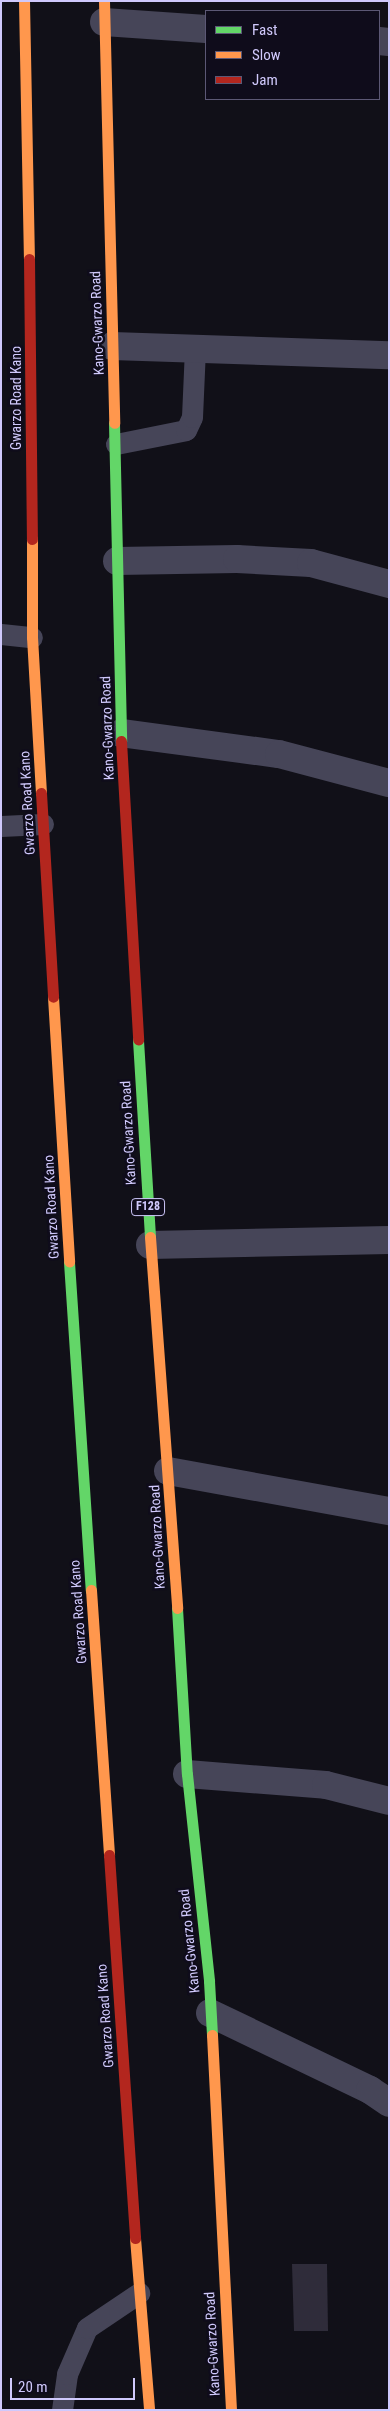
<!DOCTYPE html>
<html>
<head>
<meta charset="utf-8">
<style>
	body { margin:0 }
	#map { position:relative; width:390px; height:2411px; overflow:hidden; background:#111018; font-family:"Roboto Condensed",sans-serif }
	div>[style] { position:absolute }
	.building>* { inset:0; background:#2f2c3a }
	.lane>* { height:21px; margin:-10.5px; padding:0 10.5px; transform-origin:10.5px; border-radius:10.5px; background:#464558 }
	.street>* { height:28px; margin:-14px; padding:0 14px; transform-origin:14px; border-radius:14px; background:#464558 }
	.fast>* { height:11px; margin:-5.5px; padding:0 5.5px; transform-origin:5.5px; border-radius:5.5px; background:#63d668 }
	.slow>* { height:11px; margin:-5.5px; padding:0 5.5px; transform-origin:5.5px; border-radius:5.5px; background:#ff974d }
	.jam>* { height:11px; margin:-5.5px; padding:0 5.5px; transform-origin:5.5px; border-radius:5.5px; background:#b3261e }
	span { translate:-50% -50%; white-space:nowrap; text-align:center; line-height:1.15; -webkit-text-stroke:5px #0f0c1b; paint-order:stroke }
	.shield-label span { padding:1px 4px; background:#0f0c1b; border:1px solid; border-radius:4px; -webkit-text-stroke-width:0 }
	.shield-label { font-size:12px; color:#d0c9fc; font-weight:700 }
	.street-label { font-size:14px; color:#d0c9fc }
	.frame { position:absolute; inset:0; border:2px solid #d0c9fc; pointer-events:none }
	.legend { position:absolute; left:205px; top:10px; width:175px; height:90px; box-sizing:border-box; background:#0f0c1b; border:1px solid #5c5875; margin:0; padding:6px 9px; list-style:none; font-size:15px; color:#d0c9fc }
	.legend li { display:flex; align-items:center; gap:10px; height:25px }
	.legend b { width:25px; border:1px solid #5c5875 }
	.scale { position:absolute; left:10px; top:2378px; width:125px; height:22px; box-sizing:border-box; border:2px solid #d0c9fc; border-top:0; padding-left:6px; font-size:15px; line-height:18px; white-space:nowrap; color:#d0c9fc; -webkit-text-stroke:4px #0f0c1b; paint-order:stroke }
</style>
</head>
<body>
<div id="map">
	<div class="building">
		<i style="clip-path:polygon(292px 2264px,327px 2264px,328px 2331px,294px 2331px)"></i>
	</div>
	<div class="lane">
		<i style="left:116px;top:444px;width:71px;rotate:-11.3deg"></i>
		<i style="left:186px;top:430px;width:14px;rotate:-65deg"></i>
		<i style="left:192px;top:417px;width:70px;rotate:-87.5deg"></i>
		<i style="left:1px;top:634px;width:31px;rotate:6deg"></i>
		<i style="left:1px;top:826px;width:42px;rotate:-2.7deg"></i>
		<i style="left:62px;top:2410px;width:36px;rotate:-82deg"></i>
		<i style="left:67px;top:2374px;width:50px;rotate:-66.5deg"></i>
		<i style="left:87px;top:2328px;width:63px;rotate:-33.9deg"></i>
	</div>
	<div class="street">
		<i style="left:104px;top:22px;width:102px;rotate:3.9deg"></i>
		<i style="left:379px;top:41px;width:10px;rotate:6deg"></i>
		<i style="left:112px;top:346px;width:277px;rotate:1.9deg"></i>
		<i style="left:117px;top:561px;width:120px;rotate:-1deg"></i>
		<i style="left:237px;top:559px;width:74px;rotate:3.1deg"></i>
		<i style="left:311px;top:563px;width:81px;rotate:15.1deg"></i>
		<i style="left:121px;top:733px;width:159px;rotate:7.6deg"></i>
		<i style="left:279px;top:754px;width:114px;rotate:14.8deg"></i>
		<i style="left:150px;top:1245px;width:239px;rotate:-1.2deg"></i>
		<i style="left:168px;top:1471px;width:225px;rotate:10.3deg"></i>
		<i style="left:187px;top:1774px;width:139px;rotate:4.5deg"></i>
		<i style="left:326px;top:1785px;width:65px;rotate:14.3deg"></i>
		<i style="left:210px;top:2013px;width:178px;rotate:25.7deg"></i>
		<i style="left:370px;top:2090px;width:23px;rotate:34deg"></i>
	</div>
	<div class="fast">
		<i style="left:114px;top:423px;width:318px;rotate:88.7deg"></i>
		<i style="left:138px;top:1040px;width:197px;rotate:86.5deg"></i>
		<i style="left:69px;top:1262px;width:329px;rotate:86.2deg"></i>
		<i style="left:177px;top:1608px;width:166px;rotate:86.6deg"></i>
		<i style="left:187px;top:1774px;width:208px;rotate:83.9deg"></i>
		<i style="left:209px;top:1981px;width:54px;rotate:86.8deg"></i>
	</div>
	<div class="slow">
		<i style="left:24px;top:1px;width:258px;rotate:88.9deg"></i>
		<i style="left:104px;top:1px;width:422px;rotate:88.6deg"></i>
		<i style="left:32px;top:539px;width:98px;rotate:90deg"></i>
		<i style="left:32px;top:637px;width:156px;rotate:86.7deg"></i>
		<i style="left:53px;top:997px;width:265px;rotate:86.5deg"></i>
		<i style="left:150px;top:1237px;width:372px;rotate:85.8deg"></i>
		<i style="left:91px;top:1590px;width:266px;rotate:86.1deg"></i>
		<i style="left:212px;top:2035px;width:375px;rotate:87.1deg"></i>
		<i style="left:135px;top:2238px;width:173px;rotate:85.3deg"></i>
	</div>
	<div class="jam">
		<i style="left:29px;top:259px;width:280px;rotate:89.4deg"></i>
		<i style="left:121px;top:741px;width:299px;rotate:86.7deg"></i>
		<i style="left:41px;top:793px;width:204px;rotate:86.6deg"></i>
		<i style="left:109px;top:1855px;width:384px;rotate:86.1deg"></i>
	</div>
	<div class="shield-label">
		<span style="left:148px;top:1207px">F128</span>
	</div>
	<div class="street-label">
		<span style="left:97px;top:323px;rotate:-92deg">Kano-Gwarzo Road</span>
		<span style="left:16px;top:398px;rotate:-90deg">Gwarzo Road Kano</span>
		<span style="left:107px;top:728px;rotate:-92deg">Kano-Gwarzo Road</span>
		<span style="left:27px;top:803px;rotate:-93deg">Gwarzo Road Kano</span>
		<span style="left:128px;top:1133px;rotate:-93deg">Kano-Gwarzo Road</span>
		<span style="left:51px;top:1207px;rotate:-93deg">Gwarzo Road Kano</span>
		<span style="left:157px;top:1537px;rotate:-93deg">Kano-Gwarzo Road</span>
		<span style="left:78px;top:1612px;rotate:-94deg">Gwarzo Road Kano</span>
		<span style="left:189px;top:1941px;rotate:-96deg">Kano-Gwarzo Road</span>
		<span style="left:105px;top:2016px;rotate:-94deg">Gwarzo Road Kano</span>
		<span style="left:212px;top:2344px;rotate:-93deg">Kano-Gwarzo Road</span>
	</div>
	<div class="frame"></div>
	<ul class="legend">
	<li><b style="height:6px;background:#63d668"></b>Fast</li>
	<li><b style="height:6px;background:#ff974d"></b>Slow</li>
	<li><b style="height:6px;background:#b3261e"></b>Jam</li>
	</ul>
	<div class="scale">20 m</div>
</div>
</body>
</html>
